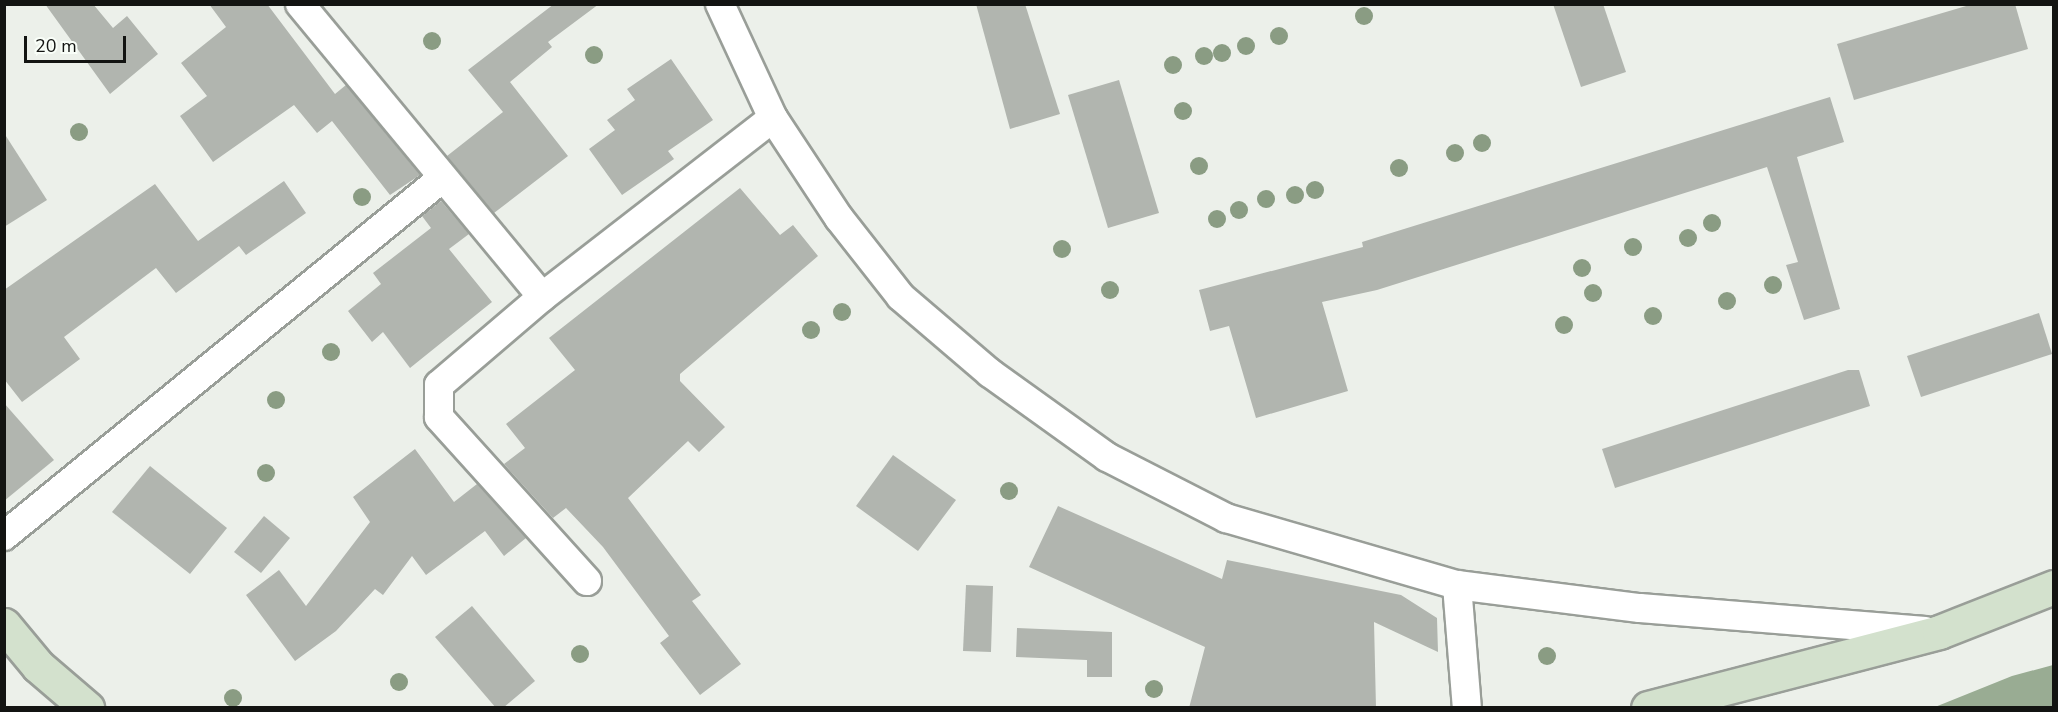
<!DOCTYPE html>
<html>
<head>
<meta charset="utf-8">
<style>
	body { margin:0 }
	#map { position:relative; width:2058px; height:712px; overflow:hidden; background:#ecf0ea; font-family:"Nunito Sans",sans-serif }
	div>[style] { position:absolute }
	.water>* { inset:0; background:#99ac93 }
	.building>* { inset:0; background:#b1b5af }
	.roads { filter:drop-shadow(2px 0 #999e98) drop-shadow(-2px 0 #999e98) drop-shadow(0 2px #999e98) drop-shadow(0 -2px #999e98) }
	.street>* { height:28px; margin:-14px; padding:0 14px; transform-origin:14px; border-radius:14px; background:#fff }
	.secondary>* { height:33px; margin:-16.5px; padding:0 16.5px; transform-origin:16.5px; border-radius:16.5px; background:#d3e1cd }
	.trees>* { width:18px; height:18px; margin:-9px; border-radius:50%; background:#8a9c83 }
	span { translate:-50% -50%; white-space:nowrap; text-align:center; line-height:1.15; -webkit-text-stroke:5px #f9fef8; paint-order:stroke }
	.frame { position:absolute; inset:0; border:6px solid #131412; pointer-events:none }
	.scale { position:absolute; left:24px; top:36px; width:102px; height:27px; box-sizing:border-box; border:3px solid #131412; border-top:0; padding-left:8px; font-size:18px; line-height:21px; white-space:nowrap; color:#131412; -webkit-text-stroke:4px #f9fef8; paint-order:stroke }
</style>
</head>
<body>
<div id="map">
	<div class="water">
		<i style="clip-path:polygon(2053px 665px,2053px 707px,1935px 707px,2012px 676px)"></i>
	</div>
	<div class="building">
		<i style="clip-path:polygon(45px 4px,93px 4px,113px 28px,127px 16px,158px 54px,110px 94px)"></i>
		<i style="clip-path:polygon(209px 4px,267px 4px,335px 94px,346px 85px,420px 175px,390px 195px,332px 121px,317px 133px,294px 105px,213px 162px,180px 116px,207px 96px,181px 63px,226px 27px)"></i>
		<i style="clip-path:polygon(554px 4px,599px 4px,548px 42px,552px 47px,510px 82px,568px 156px,494px 213px,447px 156px,503px 112px,468px 70px)"></i>
		<i style="clip-path:polygon(976px 4px,1025px 4px,1060px 114px,1010px 129px)"></i>
		<i style="clip-path:polygon(1553px 4px,1603px 4px,1626px 72px,1581px 87px)"></i>
		<i style="clip-path:polygon(1973px 4px,2015px 4px,2028px 49px,1854px 100px,1837px 44px)"></i>
		<i style="clip-path:polygon(671px 59px,713px 120px,668px 151px,674px 159px,622px 195px,589px 149px,615px 130px,607px 120px,635px 100px,627px 89px)"></i>
		<i style="clip-path:polygon(1119px 80px,1159px 213px,1108px 228px,1068px 95px)"></i>
		<i style="clip-path:polygon(1830px 97px,1844px 142px,1797px 157px,1840px 309px,1804px 320px,1786px 265px,1798px 262px,1767px 167px,1377px 290px,1322px 302px,1348px 391px,1256px 418px,1229px 326px,1210px 331px,1199px 290px,1363px 247px,1362px 242px)"></i>
		<i style="clip-path:polygon(4px 133px,47px 200px,4px 227px)"></i>
		<i style="clip-path:polygon(284px 181px,306px 213px,246px 255px,239px 246px,176px 293px,156px 268px,64px 337px,80px 359px,22px 402px,4px 379px,4px 290px,155px 184px,198px 241px)"></i>
		<i style="clip-path:polygon(740px 188px,780px 235px,793px 225px,818px 256px,680px 374px,680px 381px,725px 427px,699px 452px,688px 441px,628px 498px,701px 595px,692px 601px,741px 664px,700px 695px,660px 643px,669px 636px,603px 547px,566px 508px,553px 518px,504px 464px,525px 448px,506px 424px,575px 370px,549px 338px)"></i>
		<i style="clip-path:polygon(441px 201px,469px 234px,449px 249px,492px 302px,410px 368px,383px 332px,372px 342px,348px 311px,381px 284px,373px 273px,431px 228px,422px 216px)"></i>
		<i style="clip-path:polygon(2039px 313px,2052px 354px,1921px 397px,1907px 356px)"></i>
		<i style="clip-path:polygon(1848px 370px,1859px 370px,1870px 406px,1615px 488px,1602px 449px)"></i>
		<i style="clip-path:polygon(4px 403px,54px 460px,4px 501px)"></i>
		<i style="clip-path:polygon(415px 449px,454px 502px,477px 484px,526px 538px,504px 556px,485px 531px,426px 575px,412px 556px,383px 595px,375px 589px,336px 631px,295px 661px,246px 595px,279px 570px,306px 606px,370px 522px,353px 497px)"></i>
		<i style="clip-path:polygon(893px 455px,956px 500px,918px 551px,856px 506px)"></i>
		<i style="clip-path:polygon(150px 466px,227px 528px,190px 574px,112px 512px)"></i>
		<i style="clip-path:polygon(1058px 506px,1222px 579px,1227px 560px,1401px 595px,1437px 618px,1438px 652px,1374px 622px,1376px 708px,1189px 708px,1205px 647px,1029px 567px)"></i>
		<i style="clip-path:polygon(264px 516px,290px 538px,261px 573px,234px 552px)"></i>
		<i style="clip-path:polygon(966px 585px,993px 586px,991px 652px,963px 651px)"></i>
		<i style="clip-path:polygon(472px 606px,535px 681px,503px 708px,496px 708px,435px 637px)"></i>
		<i style="clip-path:polygon(1017px 628px,1112px 632px,1112px 677px,1087px 677px,1087px 660px,1016px 657px)"></i>
	</div>
	<div class="roads">
		<div class="street">
			<i style="left:300px;top:4px;width:380px;rotate:50.4deg"></i>
			<i style="left:720px;top:4px;width:126px;rotate:65.1deg"></i>
			<i style="left:773px;top:118px;width:120px;rotate:56.6deg"></i>
			<i style="left:839px;top:218px;width:100px;rotate:51.9deg"></i>
			<i style="left:901px;top:297px;width:117px;rotate:40.5deg"></i>
			<i style="left:990px;top:373px;width:144px;rotate:35.7deg"></i>
			<i style="left:1107px;top:457px;width:134px;rotate:27.1deg"></i>
			<i style="left:1226px;top:518px;width:241px;rotate:16.2deg"></i>
			<i style="left:1457px;top:585px;width:184px;rotate:7.2deg"></i>
			<i style="left:1640px;top:608px;width:286px;rotate:4.6deg"></i>
			<i style="left:4px;top:536px;width:563px;rotate:-39.23deg"></i>
			<i style="left:587px;top:581px;width:221px;rotate:-132.1deg"></i>
			<i style="left:439px;top:417px;width:32px;rotate:-90deg"></i>
			<i style="left:439px;top:385px;width:135px;rotate:-40.5deg"></i>
			<i style="left:542px;top:297px;width:292px;rotate:-37.8deg"></i>
			<i style="left:1457px;top:585px;width:123px;rotate:85.4deg"></i>
		</div>
		<div class="secondary">
			<i style="left:4px;top:625px;width:53px;rotate:50.3deg"></i>
			<i style="left:38px;top:666px;width:65px;rotate:40.6deg"></i>
			<i style="left:1648px;top:708px;width:301px;rotate:-14.6deg"></i>
			<i style="left:1939px;top:632px;width:123px;rotate:-21.4deg"></i>
		</div>
	</div>
	<div class="trees">
		<i style="left:1364px;top:16px"></i>
		<i style="left:1279px;top:36px"></i>
		<i style="left:432px;top:41px"></i>
		<i style="left:1246px;top:46px"></i>
		<i style="left:1222px;top:53px"></i>
		<i style="left:594px;top:55px"></i>
		<i style="left:1204px;top:56px"></i>
		<i style="left:1173px;top:65px"></i>
		<i style="left:1183px;top:111px"></i>
		<i style="left:79px;top:132px"></i>
		<i style="left:1482px;top:143px"></i>
		<i style="left:1455px;top:153px"></i>
		<i style="left:1199px;top:166px"></i>
		<i style="left:1399px;top:168px"></i>
		<i style="left:1315px;top:190px"></i>
		<i style="left:1295px;top:195px"></i>
		<i style="left:362px;top:197px"></i>
		<i style="left:1266px;top:199px"></i>
		<i style="left:1239px;top:210px"></i>
		<i style="left:1217px;top:219px"></i>
		<i style="left:1712px;top:223px"></i>
		<i style="left:1688px;top:238px"></i>
		<i style="left:1633px;top:247px"></i>
		<i style="left:1062px;top:249px"></i>
		<i style="left:1582px;top:268px"></i>
		<i style="left:1773px;top:285px"></i>
		<i style="left:1110px;top:290px"></i>
		<i style="left:1593px;top:293px"></i>
		<i style="left:1727px;top:301px"></i>
		<i style="left:842px;top:312px"></i>
		<i style="left:1653px;top:316px"></i>
		<i style="left:1564px;top:325px"></i>
		<i style="left:811px;top:330px"></i>
		<i style="left:331px;top:352px"></i>
		<i style="left:276px;top:400px"></i>
		<i style="left:266px;top:473px"></i>
		<i style="left:1009px;top:491px"></i>
		<i style="left:580px;top:654px"></i>
		<i style="left:1547px;top:656px"></i>
		<i style="left:399px;top:682px"></i>
		<i style="left:1154px;top:689px"></i>
		<i style="left:233px;top:698px"></i>
	</div>
	<div class="frame"></div>
	<div class="scale">20 m</div>
</div>
</body>
</html>
